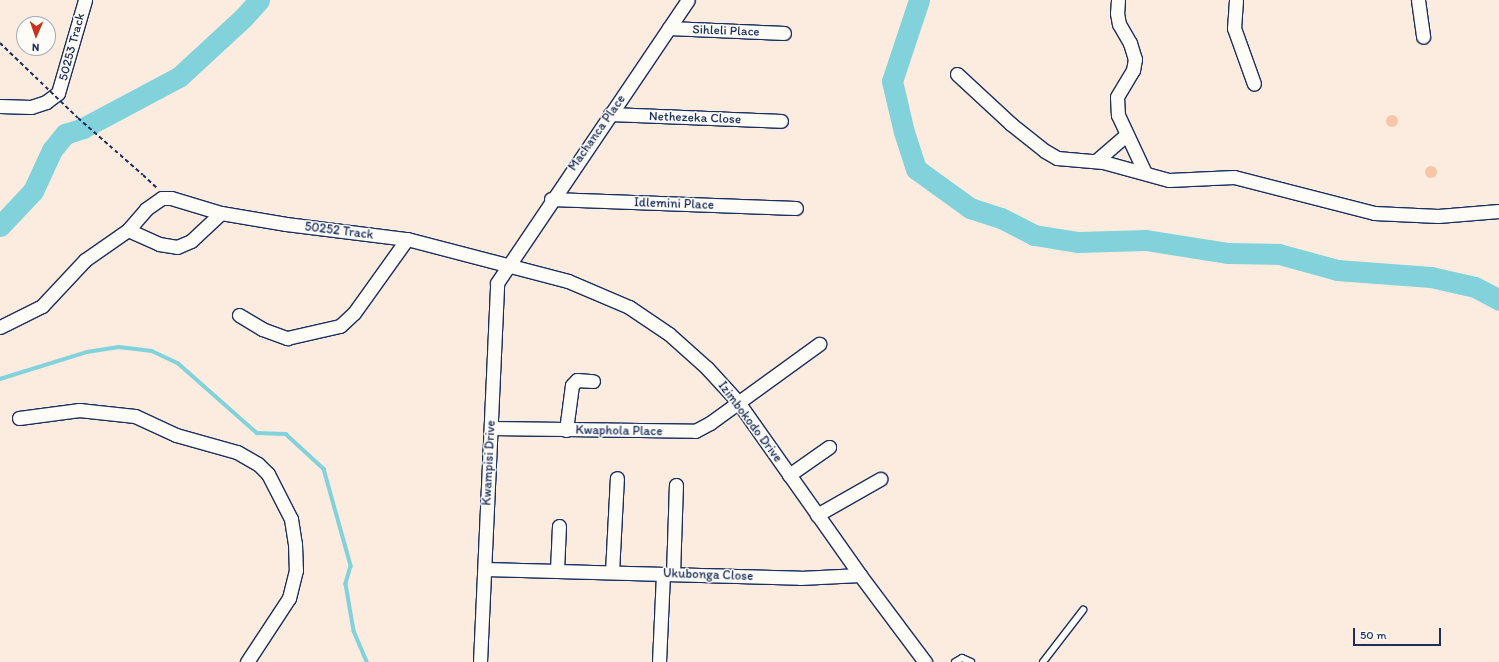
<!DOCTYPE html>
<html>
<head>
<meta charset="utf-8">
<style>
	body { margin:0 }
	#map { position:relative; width:1499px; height:662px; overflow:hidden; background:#fcecdf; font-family:Itim,sans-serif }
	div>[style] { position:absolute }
	.stream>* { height:3.5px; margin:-1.75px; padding:0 1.75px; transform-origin:1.75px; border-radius:1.75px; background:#82d2dc }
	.river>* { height:21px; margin:-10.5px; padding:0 10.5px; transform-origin:10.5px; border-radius:10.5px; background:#82d2dc }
	.building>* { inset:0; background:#f8c5a8 }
	.round { border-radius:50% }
	.path>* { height:2px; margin-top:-1px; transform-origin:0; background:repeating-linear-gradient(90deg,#1b2f5e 0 4px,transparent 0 7px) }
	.roads { filter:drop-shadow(1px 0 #1b2f5e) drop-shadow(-1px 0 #1b2f5e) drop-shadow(0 1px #1b2f5e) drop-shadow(0 -1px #1b2f5e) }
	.lane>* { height:6px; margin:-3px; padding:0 3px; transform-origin:3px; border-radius:3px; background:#fdfcf7 }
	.street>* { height:13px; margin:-6.5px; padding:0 6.5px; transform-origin:6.5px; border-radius:6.5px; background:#fdfcf7 }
	.path-bridge>* { height:2px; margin-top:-1px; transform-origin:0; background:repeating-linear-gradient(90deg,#1b2f5e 0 4px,transparent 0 7px) }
	span { translate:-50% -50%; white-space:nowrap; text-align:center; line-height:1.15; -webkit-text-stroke:3px #fdfcf7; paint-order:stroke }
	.street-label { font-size:13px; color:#1b2f5e }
	.north { position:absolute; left:16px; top:16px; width:40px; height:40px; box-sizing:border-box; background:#fdfcf7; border:1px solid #a3aaba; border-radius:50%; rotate:182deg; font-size:11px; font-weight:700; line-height:16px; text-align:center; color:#1b2f5e }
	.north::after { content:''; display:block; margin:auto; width:14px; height:18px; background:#c8321e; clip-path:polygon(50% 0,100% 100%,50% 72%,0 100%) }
	.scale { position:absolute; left:1353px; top:628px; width:88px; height:18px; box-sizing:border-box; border:2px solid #1b2f5e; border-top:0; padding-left:5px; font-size:12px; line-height:14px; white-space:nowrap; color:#1b2f5e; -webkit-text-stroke:3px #fdfcf7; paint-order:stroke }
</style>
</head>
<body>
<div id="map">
	<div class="stream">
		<i style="left:0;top:379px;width:91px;rotate:-17.2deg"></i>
		<i style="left:87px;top:352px;width:32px;rotate:-9deg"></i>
		<i style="left:119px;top:347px;width:33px;rotate:7deg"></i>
		<i style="left:152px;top:351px;width:29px;rotate:25deg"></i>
		<i style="left:178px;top:363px;width:106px;rotate:41.5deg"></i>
		<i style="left:257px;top:433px;width:29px;rotate:2deg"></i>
		<i style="left:286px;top:434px;width:52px;rotate:42.6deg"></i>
		<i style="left:324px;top:469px;width:101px;rotate:74.4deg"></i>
		<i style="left:351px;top:566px;width:19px;rotate:106deg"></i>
		<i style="left:346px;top:584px;width:48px;rotate:80.3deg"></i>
		<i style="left:354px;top:631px;width:34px;rotate:67deg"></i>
	</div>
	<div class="river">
		<i style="left:919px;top:0;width:85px;rotate:108.4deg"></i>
		<i style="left:892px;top:81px;width:52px;rotate:76.8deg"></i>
		<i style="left:904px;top:132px;width:39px;rotate:72deg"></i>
		<i style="left:916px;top:169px;width:67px;rotate:35.8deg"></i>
		<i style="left:970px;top:208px;width:33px;rotate:18deg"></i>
		<i style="left:1001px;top:218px;width:37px;rotate:27deg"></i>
		<i style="left:1034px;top:235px;width:45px;rotate:9deg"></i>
		<i style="left:1078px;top:242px;width:68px;rotate:-1.7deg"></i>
		<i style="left:1146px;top:240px;width:82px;rotate:9.1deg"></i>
		<i style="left:1227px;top:253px;width:52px;rotate:1.1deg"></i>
		<i style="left:1279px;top:254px;width:60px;rotate:15.4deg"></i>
		<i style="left:1337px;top:270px;width:94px;rotate:4.3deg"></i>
		<i style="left:1431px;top:277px;width:45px;rotate:12.8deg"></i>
		<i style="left:1475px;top:287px;width:27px;rotate:28deg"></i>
		<i style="left:0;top:226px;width:48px;rotate:-46.7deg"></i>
		<i style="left:33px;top:191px;width:45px;rotate:-65.1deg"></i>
		<i style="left:52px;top:150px;width:21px;rotate:-51deg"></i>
		<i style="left:65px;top:134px;width:19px;rotate:-18deg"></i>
		<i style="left:83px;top:128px;width:109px;rotate:-28deg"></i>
		<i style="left:179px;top:77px;width:87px;rotate:-42.7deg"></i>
		<i style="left:243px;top:18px;width:24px;rotate:-48deg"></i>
	</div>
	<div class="building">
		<i class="round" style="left:1386px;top:115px;width:12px;height:12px"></i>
		<i class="round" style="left:1425px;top:166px;width:12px;height:12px"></i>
	</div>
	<div class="path">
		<i style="left:143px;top:175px;width:19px;rotate:43deg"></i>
	</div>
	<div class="roads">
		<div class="lane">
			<i style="left:955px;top:662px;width:8px;rotate:-30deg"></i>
			<i style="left:962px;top:658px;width:10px;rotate:24deg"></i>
			<i style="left:1043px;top:662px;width:66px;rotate:-52.4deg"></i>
		</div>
		<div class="street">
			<i style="left:1118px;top:0;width:13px;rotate:94deg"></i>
			<i style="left:1117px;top:13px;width:11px;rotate:80deg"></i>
			<i style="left:1119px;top:24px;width:22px;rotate:60deg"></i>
			<i style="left:1130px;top:43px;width:17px;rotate:73deg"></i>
			<i style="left:1135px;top:59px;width:11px;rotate:100deg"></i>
			<i style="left:1133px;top:70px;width:31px;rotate:121deg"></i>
			<i style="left:1117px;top:97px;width:18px;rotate:87deg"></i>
			<i style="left:1118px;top:115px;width:64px;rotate:65deg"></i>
			<i style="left:1236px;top:0;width:28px;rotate:94deg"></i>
			<i style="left:1234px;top:28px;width:59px;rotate:70.3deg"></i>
			<i style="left:1418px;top:0;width:37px;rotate:82deg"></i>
			<i style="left:669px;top:28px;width:115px;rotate:2.5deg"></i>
			<i style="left:957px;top:74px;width:74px;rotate:42.8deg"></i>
			<i style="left:1011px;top:124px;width:43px;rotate:38.5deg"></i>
			<i style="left:1045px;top:151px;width:14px;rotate:30deg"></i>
			<i style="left:1057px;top:158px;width:46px;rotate:5deg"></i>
			<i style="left:1103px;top:162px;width:68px;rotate:15.3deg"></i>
			<i style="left:1169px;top:180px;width:65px;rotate:-2.6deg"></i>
			<i style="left:1234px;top:177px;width:145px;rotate:14.4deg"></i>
			<i style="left:1374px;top:213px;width:64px;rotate:2.7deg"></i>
			<i style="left:1438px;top:216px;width:61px;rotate:-4.7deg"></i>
			<i style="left:0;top:106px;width:31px;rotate:2deg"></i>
			<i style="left:31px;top:107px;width:16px;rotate:-18deg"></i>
			<i style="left:46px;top:102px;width:15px;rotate:-37deg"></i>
			<i style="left:58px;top:93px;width:97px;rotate:-73.8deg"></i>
			<i style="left:610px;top:114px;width:171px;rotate:2.3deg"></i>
			<i style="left:1096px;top:161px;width:38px;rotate:-41deg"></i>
			<i style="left:551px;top:199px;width:245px;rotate:2.1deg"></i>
			<i style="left:128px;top:230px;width:34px;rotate:24deg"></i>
			<i style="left:159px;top:244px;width:18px;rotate:9deg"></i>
			<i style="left:177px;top:247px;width:15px;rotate:-23deg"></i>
			<i style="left:191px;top:241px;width:41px;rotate:-43deg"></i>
			<i style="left:239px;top:315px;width:27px;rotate:31deg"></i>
			<i style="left:262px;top:329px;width:27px;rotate:20deg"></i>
			<i style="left:287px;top:338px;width:54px;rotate:-12.8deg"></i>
			<i style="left:340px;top:326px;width:19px;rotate:-43deg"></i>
			<i style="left:354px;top:313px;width:91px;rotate:-54.4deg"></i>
			<i style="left:0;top:327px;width:47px;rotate:-26.6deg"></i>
			<i style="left:42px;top:306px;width:63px;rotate:-46.9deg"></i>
			<i style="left:85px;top:260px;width:52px;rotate:-34.9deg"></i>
			<i style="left:128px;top:230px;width:28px;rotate:-49deg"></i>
			<i style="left:146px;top:209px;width:19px;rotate:-35deg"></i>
			<i style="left:162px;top:198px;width:9px"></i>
			<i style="left:171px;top:198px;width:52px;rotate:16.7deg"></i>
			<i style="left:221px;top:213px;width:66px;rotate:9.6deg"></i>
			<i style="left:286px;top:224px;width:122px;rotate:7.1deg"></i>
			<i style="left:407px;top:239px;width:166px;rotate:14.6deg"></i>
			<i style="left:568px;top:281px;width:66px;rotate:23.1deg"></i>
			<i style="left:629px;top:307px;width:48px;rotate:34deg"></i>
			<i style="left:669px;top:334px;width:51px;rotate:41.8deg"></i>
			<i style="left:707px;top:368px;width:46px;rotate:47.6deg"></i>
			<i style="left:738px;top:402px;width:212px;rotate:54.8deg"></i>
			<i style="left:860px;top:575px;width:109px;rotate:53.2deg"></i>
			<i style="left:19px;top:418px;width:61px;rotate:-7.6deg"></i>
			<i style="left:79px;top:410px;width:56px;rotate:6.1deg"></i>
			<i style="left:135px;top:416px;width:45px;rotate:24.9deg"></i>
			<i style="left:176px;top:435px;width:63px;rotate:15.6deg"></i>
			<i style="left:237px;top:452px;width:24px;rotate:30deg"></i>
			<i style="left:258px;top:464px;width:14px;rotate:45deg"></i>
			<i style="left:268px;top:474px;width:51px;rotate:62.9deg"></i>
			<i style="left:291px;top:519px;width:25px;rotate:81deg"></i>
			<i style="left:295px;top:544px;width:26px;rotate:88deg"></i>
			<i style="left:296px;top:570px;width:29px;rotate:104deg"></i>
			<i style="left:289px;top:598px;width:77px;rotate:123.3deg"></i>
			<i style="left:491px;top:428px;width:204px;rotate:0.8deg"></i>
			<i style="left:695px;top:431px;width:17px;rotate:-28deg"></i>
			<i style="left:710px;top:423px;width:135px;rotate:-35.9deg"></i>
			<i style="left:566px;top:430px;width:45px;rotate:-82.4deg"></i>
			<i style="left:572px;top:385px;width:7px;rotate:-45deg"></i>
			<i style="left:577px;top:380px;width:16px;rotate:4deg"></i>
			<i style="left:789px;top:475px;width:49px;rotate:-35deg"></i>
			<i style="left:817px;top:515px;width:73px;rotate:-29.7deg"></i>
			<i style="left:485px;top:569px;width:315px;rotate:1.6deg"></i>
			<i style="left:800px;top:578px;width:60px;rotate:-2.9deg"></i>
			<i style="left:557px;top:570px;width:44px;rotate:-87.4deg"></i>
			<i style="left:612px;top:572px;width:94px;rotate:-87deg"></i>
			<i style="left:673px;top:574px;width:89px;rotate:-88.1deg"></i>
			<i style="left:480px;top:662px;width:379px;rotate:-87.4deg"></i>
			<i style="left:497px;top:283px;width:341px;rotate:-56deg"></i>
			<i style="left:659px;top:662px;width:88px;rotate:-87.4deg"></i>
		</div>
	</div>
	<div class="path-bridge">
		<i style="left:0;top:43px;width:108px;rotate:43.9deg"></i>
		<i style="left:78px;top:118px;width:86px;rotate:41.2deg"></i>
	</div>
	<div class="street-label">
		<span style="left:726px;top:31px;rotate:2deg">Sihleli Place</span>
		<span style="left:72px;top:47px;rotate:-75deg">50253 Track</span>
		<span style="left:695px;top:118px;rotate:2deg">Nethezeka Close</span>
		<span style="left:597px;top:133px;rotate:-55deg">Machanca Place</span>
		<span style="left:674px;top:204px;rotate:2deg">Idlemini Place</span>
		<span style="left:339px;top:231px;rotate:7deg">50252 Track</span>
		<span style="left:750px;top:422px;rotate:53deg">Izimbokodo Drive</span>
		<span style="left:619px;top:431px;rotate:1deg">Kwaphola Place</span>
		<span style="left:489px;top:463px;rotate:-87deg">Kwampisi Drive</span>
		<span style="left:708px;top:575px;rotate:2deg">Ukubonga Close</span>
	</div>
	<div class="north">N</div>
	<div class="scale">50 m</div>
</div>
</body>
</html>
